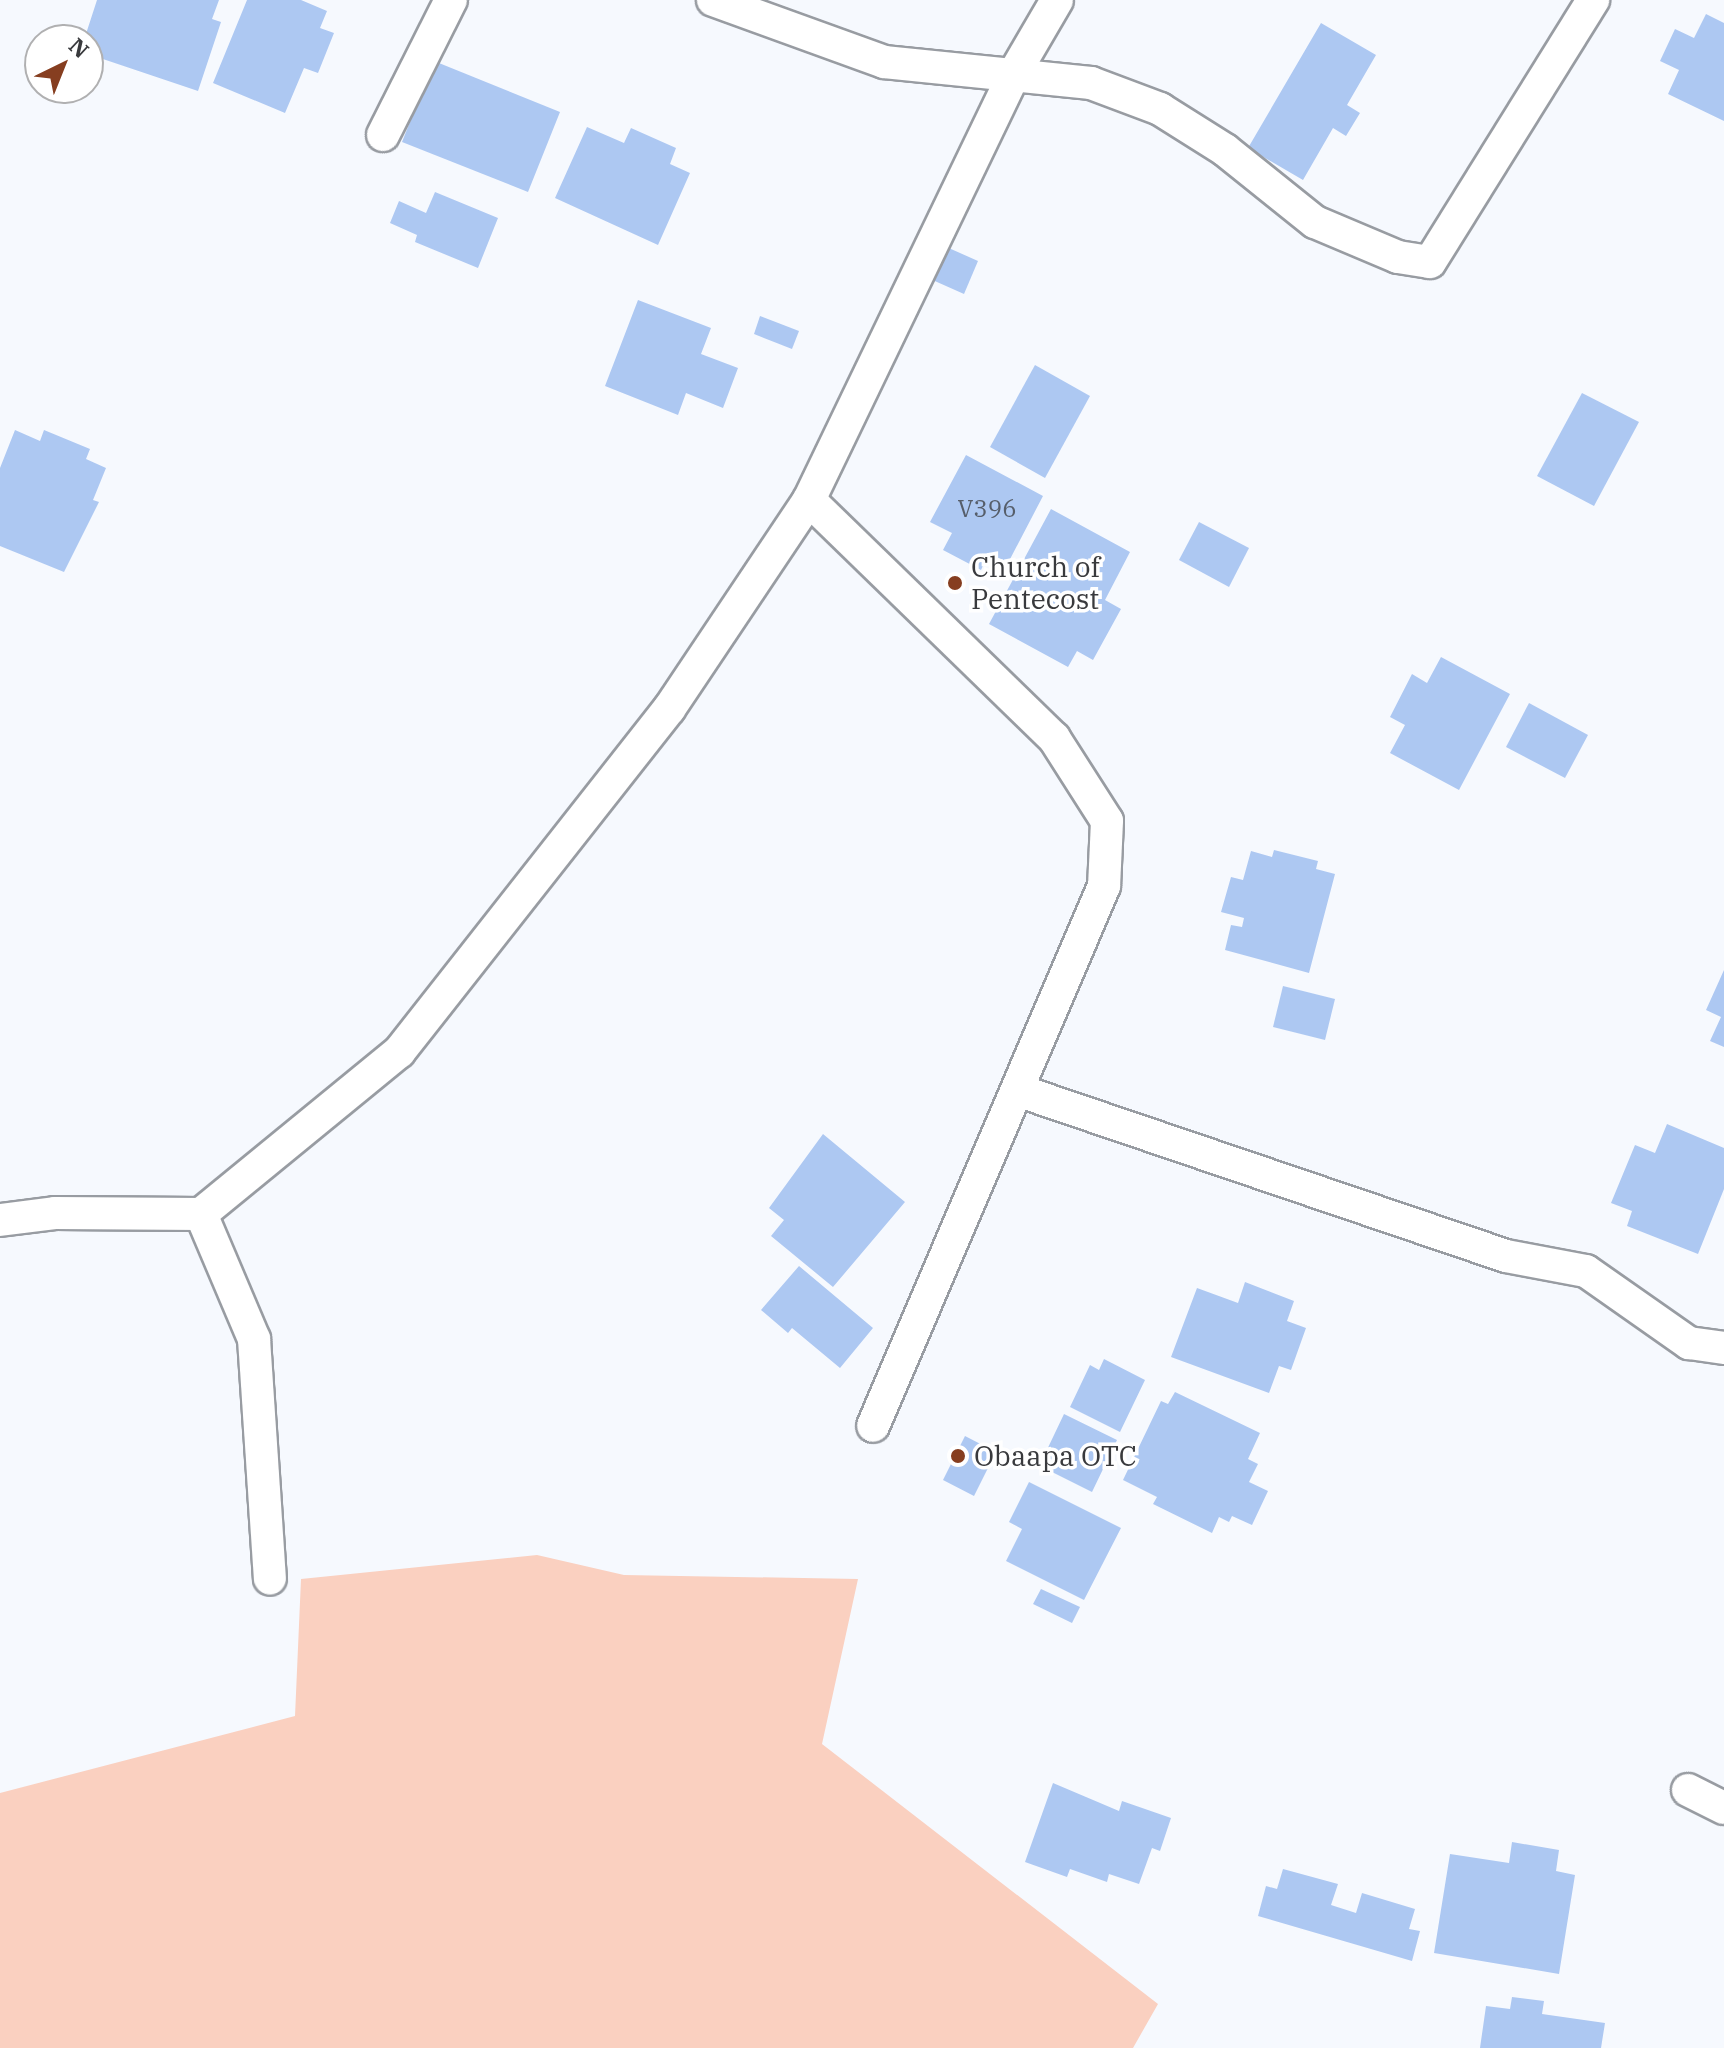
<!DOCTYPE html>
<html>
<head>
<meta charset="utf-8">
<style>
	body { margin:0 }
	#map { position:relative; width:1724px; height:2048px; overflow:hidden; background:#f6f9fe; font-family:"IBM Plex Serif",serif }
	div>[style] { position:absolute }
	.green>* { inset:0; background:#fad0c0 }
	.building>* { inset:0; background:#adc8f2 }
	.roads { filter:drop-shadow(2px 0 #989ca2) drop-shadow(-2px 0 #989ca2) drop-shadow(0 2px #989ca2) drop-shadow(0 -2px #989ca2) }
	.street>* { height:32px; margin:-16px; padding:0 16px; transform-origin:16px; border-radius:16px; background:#fff }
	.dots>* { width:22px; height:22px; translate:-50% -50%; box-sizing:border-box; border:4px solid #fff; border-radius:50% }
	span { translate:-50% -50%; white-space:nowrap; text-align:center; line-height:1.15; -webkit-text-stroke:7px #fff; paint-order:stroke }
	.number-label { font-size:24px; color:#565e6a }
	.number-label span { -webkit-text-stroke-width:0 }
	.poi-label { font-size:28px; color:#393a3d }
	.left { translate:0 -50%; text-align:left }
	.north { position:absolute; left:24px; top:24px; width:80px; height:80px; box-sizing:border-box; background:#fff; border:2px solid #b0b0b1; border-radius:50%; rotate:43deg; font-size:22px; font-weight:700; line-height:32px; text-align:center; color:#393a3d }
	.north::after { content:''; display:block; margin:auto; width:28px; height:36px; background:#863e20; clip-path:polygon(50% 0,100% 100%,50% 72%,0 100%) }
</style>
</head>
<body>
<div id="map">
	<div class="green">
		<i style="clip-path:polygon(537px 1555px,624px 1575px,858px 1579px,822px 1744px,1158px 2004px,1133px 2048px,0 2048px,0 1793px,295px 1716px,301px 1579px)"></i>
	</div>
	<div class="building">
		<i style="clip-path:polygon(97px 0,219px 0,212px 19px,221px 22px,198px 91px,88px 54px,84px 40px)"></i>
		<i style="clip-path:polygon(247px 0,301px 0,327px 11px,320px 28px,334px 33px,318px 73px,304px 68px,285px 113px,213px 83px)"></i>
		<i style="clip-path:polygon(1706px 14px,1724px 23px,1724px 121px,1668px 94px,1679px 70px,1660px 61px,1675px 29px,1694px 38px)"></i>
		<i style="clip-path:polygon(1321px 23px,1376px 55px,1347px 105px,1360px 113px,1346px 136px,1333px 128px,1303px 180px,1248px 148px)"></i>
		<i style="clip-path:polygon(434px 61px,560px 112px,528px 192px,402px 142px)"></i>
		<i style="clip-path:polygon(587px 127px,624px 143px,631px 128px,676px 148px,670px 164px,690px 173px,658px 245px,555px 198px)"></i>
		<i style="clip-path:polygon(435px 192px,498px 218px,478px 268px,415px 242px,417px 235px,390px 223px,399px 201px,426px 213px)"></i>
		<i style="clip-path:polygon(942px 245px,978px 261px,964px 294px,928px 278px)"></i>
		<i style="clip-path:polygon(638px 300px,711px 328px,701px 354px,738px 368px,723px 408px,686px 393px,678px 415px,605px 386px)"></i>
		<i style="clip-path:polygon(760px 316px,799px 331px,792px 349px,754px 334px)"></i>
		<i style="clip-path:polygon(1035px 365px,1090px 396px,1045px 478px,990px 447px)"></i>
		<i style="clip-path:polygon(1582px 393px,1639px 422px,1594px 506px,1537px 476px)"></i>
		<i style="clip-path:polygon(15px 430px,40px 441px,44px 430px,90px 449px,86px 459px,106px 468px,93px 500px,99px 502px,64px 572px,0 546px,0 468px)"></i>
		<i style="clip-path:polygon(966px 455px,1043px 496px,1008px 563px,989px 553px,981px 570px,943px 550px,952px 533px,930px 522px)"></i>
		<i style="clip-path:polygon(1051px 509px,1130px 552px,1105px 600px,1121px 609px,1093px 660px,1077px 651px,1068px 667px,989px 624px)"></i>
		<i style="clip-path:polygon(1199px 522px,1249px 548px,1229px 587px,1179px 560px)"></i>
		<i style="clip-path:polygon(1441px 657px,1510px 694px,1459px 790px,1390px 753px,1405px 725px,1390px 717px,1412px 674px,1427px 683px)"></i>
		<i style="clip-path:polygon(1529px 703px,1588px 735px,1565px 778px,1506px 747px)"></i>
		<i style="clip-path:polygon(1274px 850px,1318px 861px,1316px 869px,1335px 874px,1309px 973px,1225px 950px,1231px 925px,1242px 927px,1244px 918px,1221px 912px,1231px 877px,1243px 880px,1251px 851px,1272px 857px)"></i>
		<i style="clip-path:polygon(1724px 970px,1724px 1047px,1710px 1041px,1721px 1017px,1706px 1010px)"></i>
		<i style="clip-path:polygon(1283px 986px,1335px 999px,1325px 1040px,1273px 1027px)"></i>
		<i style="clip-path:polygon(1667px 1124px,1724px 1148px,1724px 1189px,1698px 1254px,1627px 1226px,1632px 1211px,1611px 1203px,1635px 1145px,1655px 1153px)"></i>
		<i style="clip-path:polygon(823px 1134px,905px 1202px,833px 1287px,771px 1236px,784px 1220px,769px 1208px)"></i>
		<i style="clip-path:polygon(799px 1266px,873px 1328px,840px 1368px,792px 1328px,788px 1333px,761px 1310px)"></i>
		<i style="clip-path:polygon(1245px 1282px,1294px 1301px,1287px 1321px,1306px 1328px,1291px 1370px,1279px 1366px,1269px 1393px,1171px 1357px,1197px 1288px,1238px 1303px)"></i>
		<i style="clip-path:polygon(1104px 1359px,1145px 1380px,1120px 1432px,1070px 1407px,1090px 1365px,1099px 1370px)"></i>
		<i style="clip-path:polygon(1175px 1392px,1260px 1433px,1248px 1459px,1258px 1464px,1249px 1482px,1268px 1491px,1252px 1525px,1232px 1516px,1229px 1522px,1219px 1517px,1212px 1533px,1153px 1504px,1157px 1497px,1123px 1480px,1161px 1401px,1168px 1404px)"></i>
		<i style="clip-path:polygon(1064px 1414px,1117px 1440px,1092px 1492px,1050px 1471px,1055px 1461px,1044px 1456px)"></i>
		<i style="clip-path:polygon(965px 1436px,996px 1452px,974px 1496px,943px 1480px)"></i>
		<i style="clip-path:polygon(1029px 1482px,1121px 1528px,1084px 1600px,1006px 1561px,1022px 1529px,1009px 1522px)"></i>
		<i style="clip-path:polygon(1041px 1589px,1080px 1607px,1072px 1623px,1033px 1604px)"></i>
		<i style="clip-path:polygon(1053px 1783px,1119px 1811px,1122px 1801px,1171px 1818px,1160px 1851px,1152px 1848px,1139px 1884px,1109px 1874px,1107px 1882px,1070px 1869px,1067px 1877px,1025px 1862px)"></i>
		<i style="clip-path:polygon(1512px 1842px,1559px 1850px,1556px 1871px,1575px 1875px,1559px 1974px,1434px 1953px,1450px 1854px,1509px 1863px)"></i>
		<i style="clip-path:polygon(1283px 1869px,1338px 1884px,1331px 1905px,1356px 1913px,1362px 1893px,1415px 1909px,1409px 1929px,1420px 1931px,1412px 1961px,1258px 1916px,1266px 1886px,1277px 1889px)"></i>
		<i style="clip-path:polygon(1512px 1997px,1544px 2001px,1542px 2014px,1605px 2023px,1601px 2048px,1480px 2048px,1486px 2006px,1510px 2009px)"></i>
	</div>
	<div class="roads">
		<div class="street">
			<i style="left:713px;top:0;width:182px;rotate:19.9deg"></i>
			<i style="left:884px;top:62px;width:208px;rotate:5.8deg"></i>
			<i style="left:1091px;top:83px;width:74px;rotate:20.6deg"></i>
			<i style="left:1160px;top:109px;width:77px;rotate:32.2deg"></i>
			<i style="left:1225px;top:150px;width:115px;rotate:38.7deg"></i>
			<i style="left:1315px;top:222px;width:90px;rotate:22.9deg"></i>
			<i style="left:1398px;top:257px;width:32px;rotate:9deg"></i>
			<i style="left:1430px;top:262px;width:309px;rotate:-58.1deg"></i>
			<i style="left:383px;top:135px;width:151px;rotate:-63.3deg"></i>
			<i style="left:809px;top:500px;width:342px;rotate:44.2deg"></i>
			<i style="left:1054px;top:738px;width:98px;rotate:57.4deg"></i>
			<i style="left:1107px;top:821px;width:65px;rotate:92.6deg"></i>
			<i style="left:1104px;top:886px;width:587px;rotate:113.16deg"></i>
			<i style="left:1017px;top:1090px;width:516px;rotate:18.75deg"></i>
			<i style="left:1506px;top:1256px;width:81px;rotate:10.6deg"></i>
			<i style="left:1586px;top:1271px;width:126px;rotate:35deg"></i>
			<i style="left:1689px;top:1343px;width:35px;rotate:8deg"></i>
			<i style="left:201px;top:1214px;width:136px;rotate:67deg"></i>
			<i style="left:254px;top:1339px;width:240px;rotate:86.2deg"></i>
			<i style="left:0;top:1220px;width:55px;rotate:-7.3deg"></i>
			<i style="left:55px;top:1213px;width:146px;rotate:0.4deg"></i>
			<i style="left:201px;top:1214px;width:256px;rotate:-39.3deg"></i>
			<i style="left:399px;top:1052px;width:437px;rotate:-51.8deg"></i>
			<i style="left:669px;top:709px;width:252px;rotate:-56.2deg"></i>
			<i style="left:809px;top:500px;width:475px;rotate:-64.3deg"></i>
			<i style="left:1015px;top:72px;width:83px;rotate:-59.7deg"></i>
			<i style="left:1688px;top:1790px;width:40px;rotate:26.6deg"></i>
		</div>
	</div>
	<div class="dots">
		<i style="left:955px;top:583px;background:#863e20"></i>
		<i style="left:958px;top:1456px;background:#863e20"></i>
	</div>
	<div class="number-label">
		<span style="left:987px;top:509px">V396</span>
	</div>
	<div class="poi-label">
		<span class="left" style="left:971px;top:583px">Church of<br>Pentecost</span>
		<span class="left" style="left:974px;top:1456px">Obaapa OTC</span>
	</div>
	<div class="north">N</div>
</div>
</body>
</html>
